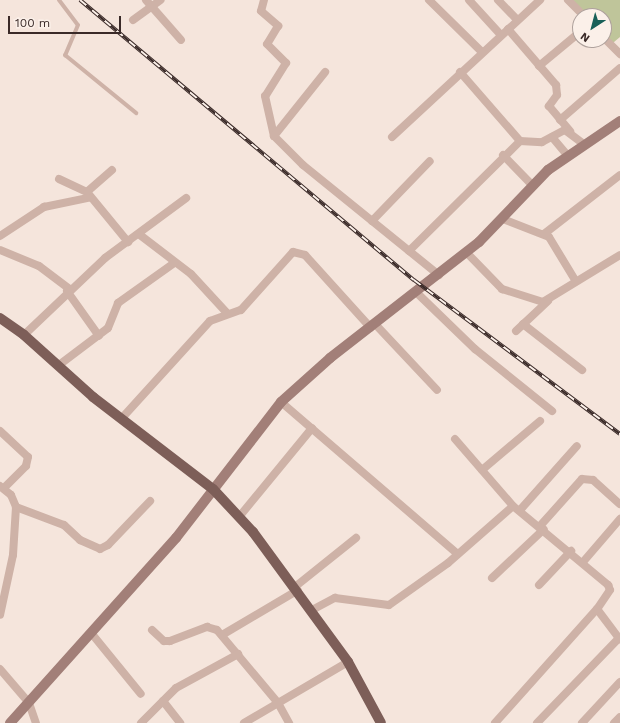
<!DOCTYPE html>
<html>
<head>
<meta charset="utf-8">
<style>
	body { margin:0 }
	#map { position:relative; width:620px; height:723px; overflow:hidden; background:#f5e5dc; font-family:"Work Sans",sans-serif }
	div>[style] { position:absolute }
	.green>* { inset:0; background:#bfc59a }
	.lane>* { height:4px; margin:-2px; padding:0 2px; transform-origin:2px; border-radius:2px; background:#ceb2a7 }
	.street>* { height:8px; margin:-4px; padding:0 4px; transform-origin:4px; border-radius:4px; background:#ceb2a7 }
	.secondary>* { height:10px; margin:-5px; padding:0 5px; transform-origin:5px; border-radius:5px; background:#a27f78 }
	.primary>* { height:10px; margin:-5px; padding:0 5px; transform-origin:5px; border-radius:5px; background:#7d5e58 }
	.rail>* { height:4px; margin-top:-2px; transform-origin:0; background:repeating-linear-gradient(90deg,#fbf0e9 0 8px,#3a2a28 0 16px); box-sizing:border-box; border-block:1px solid #3a2a28 }
	span { translate:-50% -50%; white-space:nowrap; text-align:center; line-height:1.15; -webkit-text-stroke:4px #fbf0e9; paint-order:stroke }
	.north { position:absolute; left:572px; top:8px; width:40px; height:40px; box-sizing:border-box; background:#fbf0e9; border:1px solid #aea19c; border-radius:50%; rotate:216deg; font-size:11px; font-weight:700; line-height:16px; text-align:center; color:#3a2a28 }
	.north::after { content:''; display:block; margin:auto; width:14px; height:18px; background:#196058; clip-path:polygon(50% 0,100% 100%,50% 72%,0 100%) }
	.scale { position:absolute; left:8px; top:16px; width:113px; height:18px; box-sizing:border-box; border:2px solid #3a2a28; border-top:0; padding-left:5px; font-size:12px; line-height:14px; white-space:nowrap; color:#3a2a28; -webkit-text-stroke:3px #fbf0e9; paint-order:stroke }
</style>
</head>
<body>
<div id="map">
	<div class="green">
		<i style="clip-path:polygon(564px 0,620px 0,620px 37px,608px 47px,604px 16px,580px 17px)"></i>
	</div>
	<div class="lane">
		<i style="left:59px;top:0;width:31px;rotate:53deg"></i>
		<i style="left:78px;top:25px;width:33px;rotate:113deg"></i>
		<i style="left:65px;top:55px;width:92px;rotate:39.2deg"></i>
	</div>
	<div class="street">
		<i style="left:146px;top:0;width:53px;rotate:48.8deg"></i>
		<i style="left:264px;top:0;width:11px;rotate:105deg"></i>
		<i style="left:261px;top:11px;width:23px;rotate:41deg"></i>
		<i style="left:278px;top:26px;width:21px;rotate:121deg"></i>
		<i style="left:267px;top:44px;width:27px;rotate:45deg"></i>
		<i style="left:286px;top:63px;width:39px;rotate:122deg"></i>
		<i style="left:265px;top:96px;width:41px;rotate:77.3deg"></i>
		<i style="left:274px;top:136px;width:41px;rotate:45deg"></i>
		<i style="left:303px;top:165px;width:175px;rotate:39deg"></i>
		<i style="left:429px;top:0;width:74px;rotate:44.5deg"></i>
		<i style="left:469px;top:0;width:47px;rotate:47.6deg"></i>
		<i style="left:498px;top:0;width:28px;rotate:46deg"></i>
		<i style="left:568px;top:0;width:23px;rotate:45deg"></i>
		<i style="left:133px;top:20px;width:34px;rotate:-36deg"></i>
		<i style="left:508px;top:29px;width:74px;rotate:49.4deg"></i>
		<i style="left:556px;top:85px;width:10px;rotate:84deg"></i>
		<i style="left:557px;top:95px;width:14px;rotate:126deg"></i>
		<i style="left:549px;top:106px;width:33px;rotate:50deg"></i>
		<i style="left:604px;top:38px;width:23px;rotate:45deg"></i>
		<i style="left:539px;top:66px;width:53px;rotate:-39.7deg"></i>
		<i style="left:460px;top:72px;width:91px;rotate:49deg"></i>
		<i style="left:560px;top:120px;width:79px;rotate:-40.9deg"></i>
		<i style="left:274px;top:136px;width:82px;rotate:-51.4deg"></i>
		<i style="left:392px;top:137px;width:202px;rotate:-42.8deg"></i>
		<i style="left:552px;top:137px;width:25px;rotate:50deg"></i>
		<i style="left:503px;top:155px;width:43px;rotate:45.9deg"></i>
		<i style="left:112px;top:170px;width:33px;rotate:139deg"></i>
		<i style="left:87px;top:192px;width:65px;rotate:50.6deg"></i>
		<i style="left:59px;top:179px;width:31px;rotate:25deg"></i>
		<i style="left:503px;top:219px;width:49px;rotate:21.4deg"></i>
		<i style="left:549px;top:237px;width:50px;rotate:58.8deg"></i>
		<i style="left:372px;top:221px;width:83px;rotate:-46deg"></i>
		<i style="left:544px;top:234px;width:96px;rotate:-37.8deg"></i>
		<i style="left:140px;top:235px;width:64px;rotate:37.4deg"></i>
		<i style="left:191px;top:274px;width:53px;rotate:47.3deg"></i>
		<i style="left:0;top:236px;width:53px;rotate:-33.4deg"></i>
		<i style="left:44px;top:207px;width:45px;rotate:-11.6deg"></i>
		<i style="left:0;top:250px;width:42px;rotate:22.3deg"></i>
		<i style="left:39px;top:266px;width:39px;rotate:37deg"></i>
		<i style="left:409px;top:251px;width:156px;rotate:-44.7deg"></i>
		<i style="left:520px;top:141px;width:22px;rotate:3deg"></i>
		<i style="left:542px;top:142px;width:26px;rotate:-28deg"></i>
		<i style="left:565px;top:130px;width:25px;rotate:37deg"></i>
		<i style="left:466px;top:252px;width:52px;rotate:45.8deg"></i>
		<i style="left:502px;top:289px;width:43px;rotate:17.6deg"></i>
		<i style="left:543px;top:302px;width:90px;rotate:-31.4deg"></i>
		<i style="left:67px;top:291px;width:55px;rotate:54.6deg"></i>
		<i style="left:417px;top:293px;width:81px;rotate:44deg"></i>
		<i style="left:475px;top:349px;width:99px;rotate:38.8deg"></i>
		<i style="left:523px;top:324px;width:75px;rotate:37.9deg"></i>
		<i style="left:376px;top:325px;width:89px;rotate:46.8deg"></i>
		<i style="left:516px;top:331px;width:44px;rotate:-43.2deg"></i>
		<i style="left:24px;top:335px;width:112px;rotate:-43.5deg"></i>
		<i style="left:105px;top:258px;width:101px;rotate:-36.5deg"></i>
		<i style="left:59px;top:365px;width:61px;rotate:-37.1deg"></i>
		<i style="left:108px;top:328px;width:27px;rotate:-68deg"></i>
		<i style="left:118px;top:303px;width:69px;rotate:-35.5deg"></i>
		<i style="left:281px;top:402px;width:233px;rotate:40.7deg"></i>
		<i style="left:122px;top:418px;width:131px;rotate:-47.8deg"></i>
		<i style="left:210px;top:321px;width:33px;rotate:-20deg"></i>
		<i style="left:241px;top:310px;width:78px;rotate:-48.1deg"></i>
		<i style="left:293px;top:252px;width:12px;rotate:14deg"></i>
		<i style="left:305px;top:255px;width:98px;rotate:47.9deg"></i>
		<i style="left:0;top:431px;width:38px;rotate:43deg"></i>
		<i style="left:28px;top:457px;width:9px;rotate:103deg"></i>
		<i style="left:26px;top:466px;width:31px;rotate:135deg"></i>
		<i style="left:455px;top:439px;width:89px;rotate:49.1deg"></i>
		<i style="left:482px;top:470px;width:76px;rotate:-40.2deg"></i>
		<i style="left:0;top:486px;width:14px;rotate:39deg"></i>
		<i style="left:11px;top:495px;width:13px;rotate:67deg"></i>
		<i style="left:16px;top:507px;width:48px;rotate:93.6deg"></i>
		<i style="left:13px;top:555px;width:61px;rotate:102.2deg"></i>
		<i style="left:16px;top:507px;width:51px;rotate:20.6deg"></i>
		<i style="left:64px;top:525px;width:22px;rotate:43deg"></i>
		<i style="left:80px;top:540px;width:22px;rotate:24deg"></i>
		<i style="left:100px;top:549px;width:9px;rotate:-27deg"></i>
		<i style="left:108px;top:545px;width:61px;rotate:-46.3deg"></i>
		<i style="left:521px;top:509px;width:84px;rotate:-48.4deg"></i>
		<i style="left:239px;top:517px;width:115px;rotate:-50.6deg"></i>
		<i style="left:540px;top:526px;width:63px;rotate:-48.2deg"></i>
		<i style="left:582px;top:479px;width:11px;rotate:5deg"></i>
		<i style="left:593px;top:480px;width:36px;rotate:42deg"></i>
		<i style="left:583px;top:562px;width:57px;rotate:-49.3deg"></i>
		<i style="left:492px;top:578px;width:71px;rotate:-43.3deg"></i>
		<i style="left:539px;top:585px;width:47px;rotate:-46.7deg"></i>
		<i style="left:296px;top:586px;width:77px;rotate:-38.7deg"></i>
		<i style="left:312px;top:610px;width:26px;rotate:-28deg"></i>
		<i style="left:335px;top:598px;width:54px;rotate:7.4deg"></i>
		<i style="left:389px;top:605px;width:72px;rotate:-35.4deg"></i>
		<i style="left:448px;top:563px;width:86px;rotate:-41.2deg"></i>
		<i style="left:513px;top:506px;width:124px;rotate:39.7deg"></i>
		<i style="left:608px;top:585px;width:5px;rotate:68deg"></i>
		<i style="left:610px;top:590px;width:23px;rotate:124deg"></i>
		<i style="left:597px;top:609px;width:38px;rotate:53deg"></i>
		<i style="left:152px;top:630px;width:16px;rotate:43deg"></i>
		<i style="left:164px;top:641px;width:6px"></i>
		<i style="left:170px;top:641px;width:40px;rotate:-21deg"></i>
		<i style="left:207px;top:627px;width:10px;rotate:17deg"></i>
		<i style="left:217px;top:630px;width:95px;rotate:50.1deg"></i>
		<i style="left:278px;top:703px;width:23px;rotate:61deg"></i>
		<i style="left:92px;top:634px;width:77px;rotate:50.8deg"></i>
		<i style="left:222px;top:635px;width:88px;rotate:-30.6deg"></i>
		<i style="left:0;top:669px;width:45px;rotate:49.5deg"></i>
		<i style="left:29px;top:703px;width:21px;rotate:71deg"></i>
		<i style="left:163px;top:701px;width:28px;rotate:52deg"></i>
		<i style="left:141px;top:723px;width:49px;rotate:-45deg"></i>
		<i style="left:176px;top:688px;width:71px;rotate:-28.7deg"></i>
		<i style="left:244px;top:723px;width:121px;rotate:-30.4deg"></i>
		<i style="left:495px;top:723px;width:153px;rotate:-48.2deg"></i>
		<i style="left:537px;top:723px;width:118px;rotate:-46deg"></i>
		<i style="left:582px;top:723px;width:56px;rotate:-47.2deg"></i>
		<i style="left:614px;top:723px;width:8px;rotate:-45deg"></i>
	</div>
	<div class="secondary">
		<i style="left:10px;top:723px;width:249px;rotate:-48.1deg"></i>
		<i style="left:176px;top:538px;width:172px;rotate:-52.3deg"></i>
		<i style="left:281px;top:402px;width:66px;rotate:-41.9deg"></i>
		<i style="left:330px;top:358px;width:189px;rotate:-37.9deg"></i>
		<i style="left:479px;top:242px;width:100px;rotate:-46.2deg"></i>
		<i style="left:548px;top:170px;width:87px;rotate:-34.2deg"></i>
	</div>
	<div class="primary">
		<i style="left:0;top:318px;width:29px;rotate:35deg"></i>
		<i style="left:24px;top:335px;width:93px;rotate:41.9deg"></i>
		<i style="left:93px;top:397px;width:151px;rotate:37.5deg"></i>
		<i style="left:213px;top:489px;width:59px;rotate:47.1deg"></i>
		<i style="left:253px;top:532px;width:161px;rotate:53.8deg"></i>
		<i style="left:348px;top:662px;width:69px;rotate:61.6deg"></i>
	</div>
	<div class="rail">
		<i style="left:80px;top:0;width:436px;rotate:40deg"></i>
		<i style="left:414px;top:280px;width:257px;rotate:36.8deg"></i>
	</div>
	<div class="north">N</div>
	<div class="scale">100 m</div>
</div>
</body>
</html>
